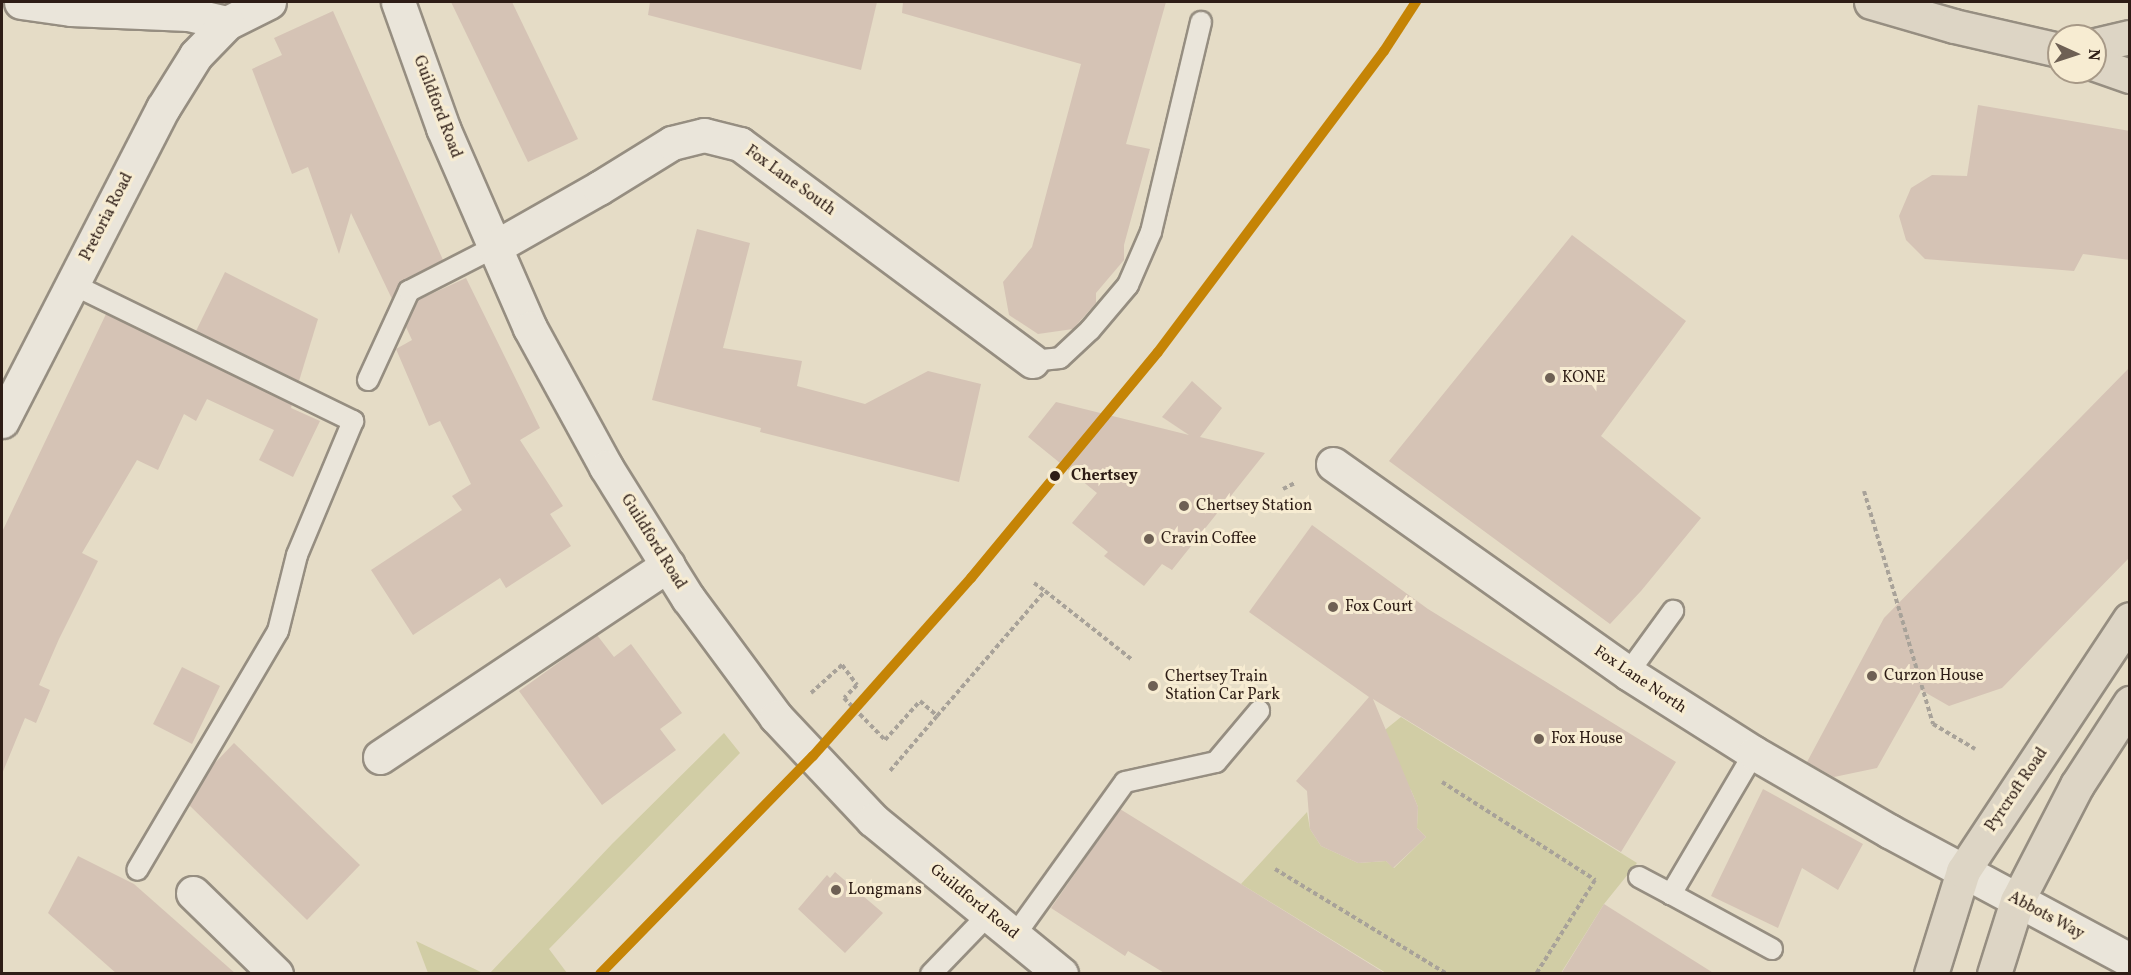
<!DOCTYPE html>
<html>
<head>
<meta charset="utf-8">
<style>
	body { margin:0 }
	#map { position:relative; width:2131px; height:975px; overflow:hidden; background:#e5dcc6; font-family:Vollkorn,serif }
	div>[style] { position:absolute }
	.green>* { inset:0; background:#d1cda5 }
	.building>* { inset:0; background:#d5c3b5 }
	.path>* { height:4px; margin-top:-2px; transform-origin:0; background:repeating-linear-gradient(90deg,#a8a299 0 4.5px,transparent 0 7.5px) }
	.roads { filter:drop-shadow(2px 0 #968e81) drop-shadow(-2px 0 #968e81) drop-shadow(0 2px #968e81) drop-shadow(0 -2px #968e81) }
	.service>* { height:20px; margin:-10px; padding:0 10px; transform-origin:10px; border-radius:10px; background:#eae5da }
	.minor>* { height:33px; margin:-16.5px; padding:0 16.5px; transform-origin:16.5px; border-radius:16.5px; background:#eae5da }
	.primary>* { height:33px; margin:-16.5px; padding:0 16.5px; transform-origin:16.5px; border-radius:16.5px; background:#ddd5c5 }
	.rail-1>* { height:10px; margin:-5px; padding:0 5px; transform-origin:5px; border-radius:5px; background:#c58406 }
	.dots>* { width:16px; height:16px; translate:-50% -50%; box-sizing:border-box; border:3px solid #f7ecd2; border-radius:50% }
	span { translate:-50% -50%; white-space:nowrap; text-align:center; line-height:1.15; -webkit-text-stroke:6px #f7ecd2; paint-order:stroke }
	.street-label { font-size:16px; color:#2e1d16 }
	.poi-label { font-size:16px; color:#2e1d16 }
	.left { translate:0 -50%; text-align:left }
	.stop-label { font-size:16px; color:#2e1d16; font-weight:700 }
	.frame { position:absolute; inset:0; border:3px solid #2e1d16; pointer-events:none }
	.north { position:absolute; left:2047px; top:24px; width:60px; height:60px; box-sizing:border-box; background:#f7ecd2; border:2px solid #a79987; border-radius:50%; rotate:93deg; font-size:16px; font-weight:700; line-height:24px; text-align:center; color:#2e1d16 }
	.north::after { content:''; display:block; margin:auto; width:21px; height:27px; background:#6e6054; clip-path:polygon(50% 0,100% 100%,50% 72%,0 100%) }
</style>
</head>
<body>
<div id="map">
	<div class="green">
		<i style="clip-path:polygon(1401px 717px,1637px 863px,1604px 904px,1561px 973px,1386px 973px,1241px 884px,1307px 812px,1310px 829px,1321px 846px,1358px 863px,1386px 861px,1394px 868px,1426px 837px,1417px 828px,1418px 807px,1411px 790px,1360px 750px)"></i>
		<i style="clip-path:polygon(724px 733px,740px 753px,549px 949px,567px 973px,490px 973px,612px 844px)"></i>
		<i style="clip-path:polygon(416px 941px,483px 973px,428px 973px)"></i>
	</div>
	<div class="building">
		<i style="clip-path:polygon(451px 2px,512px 2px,578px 139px,528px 162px)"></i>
		<i style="clip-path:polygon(650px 2px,877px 2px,861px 70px,648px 15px)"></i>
		<i style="clip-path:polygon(903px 2px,1166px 2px,1126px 144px,1150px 149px,1124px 245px,1124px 260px,1096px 293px,1096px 303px,1073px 329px,1038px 334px,1009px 315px,1003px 282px,1032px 247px,1081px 64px,902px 13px)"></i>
		<i style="clip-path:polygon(333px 11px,443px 260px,403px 281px,392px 299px,351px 213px,339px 254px,308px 167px,292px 174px,252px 69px,282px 55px,274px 38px)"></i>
		<i style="clip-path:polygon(1978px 105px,2130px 131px,2130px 260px,2083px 254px,2074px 271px,1925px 259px,1906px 240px,1899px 216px,1911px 188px,1932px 175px,1967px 176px)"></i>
		<i style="clip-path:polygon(697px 229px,750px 243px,723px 348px,802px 361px,797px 386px,865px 404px,928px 371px,981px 384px,959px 482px,760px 432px,761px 428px,652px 400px)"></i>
		<i style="clip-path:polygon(1572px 235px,1686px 321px,1601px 436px,1701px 518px,1641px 591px,1610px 624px,1389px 461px)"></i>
		<i style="clip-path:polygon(225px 272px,318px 319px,299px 381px,196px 331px)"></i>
		<i style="clip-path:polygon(466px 278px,540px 428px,520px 440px,563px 506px,550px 514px,571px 546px,506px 588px,500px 578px,413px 635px,371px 570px,462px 510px,452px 496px,471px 484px,440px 421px,429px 426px,396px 349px,412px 340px,406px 327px,418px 300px)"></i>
		<i style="clip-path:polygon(106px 314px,292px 404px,291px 408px,320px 421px,293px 477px,259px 460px,274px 430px,207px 399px,196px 421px,184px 414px,158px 470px,137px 460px,82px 553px,98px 561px,59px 639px,39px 685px,50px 690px,36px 723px,25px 718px,2px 774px,2px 532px)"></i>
		<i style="clip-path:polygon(2130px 367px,2130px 557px,2002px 688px,1949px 706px,1921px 690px,1877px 768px,1834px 777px,1807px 762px,1884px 618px)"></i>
		<i style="clip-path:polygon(1192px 381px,1222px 408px,1200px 437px,1265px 453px,1172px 570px,1162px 564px,1144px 586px,1104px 556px,1108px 552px,1072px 523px,1097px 493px,1028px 437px,1056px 402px,1189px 435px,1162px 417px)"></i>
		<i style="clip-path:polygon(1312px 525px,1428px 609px,1676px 762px,1621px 852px,1373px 699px,1418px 807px,1417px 828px,1426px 837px,1393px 868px,1386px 861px,1358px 863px,1321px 846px,1310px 829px,1307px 791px,1296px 781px,1369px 697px,1249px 612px)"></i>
		<i style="clip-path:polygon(597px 635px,614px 657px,631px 644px,682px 713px,660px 729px,676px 750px,602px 805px,519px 691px)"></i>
		<i style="clip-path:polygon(182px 667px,220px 686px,192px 744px,153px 724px)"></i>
		<i style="clip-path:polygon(234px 743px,360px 865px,307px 920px,189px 805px,212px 766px)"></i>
		<i style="clip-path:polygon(1763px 789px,1863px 844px,1838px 890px,1802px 868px,1778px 928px,1711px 896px)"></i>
		<i style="clip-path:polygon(1120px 809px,1241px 884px,1386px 974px,1166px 974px,1128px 951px,1125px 956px,1051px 908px)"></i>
		<i style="clip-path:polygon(78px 856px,134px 884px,236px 974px,117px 974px,48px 913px)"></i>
		<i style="clip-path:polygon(835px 872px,883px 913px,845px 953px,798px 909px,827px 875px,830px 878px)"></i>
		<i style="clip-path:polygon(1604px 904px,1715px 974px,1561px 974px)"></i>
	</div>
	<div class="path">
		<i style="left:1283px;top:489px;width:13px;rotate:-27deg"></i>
		<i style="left:1864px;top:491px;width:243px;rotate:73.5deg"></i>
		<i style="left:1933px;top:724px;width:49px;rotate:30.8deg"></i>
		<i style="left:1034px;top:583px;width:14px;rotate:36deg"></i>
		<i style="left:811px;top:693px;width:42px;rotate:-42.1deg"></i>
		<i style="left:842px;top:665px;width:25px;rotate:53deg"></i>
		<i style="left:857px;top:685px;width:18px;rotate:135deg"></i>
		<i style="left:844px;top:698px;width:59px;rotate:45.7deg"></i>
		<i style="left:885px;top:740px;width:52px;rotate:-48.1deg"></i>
		<i style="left:920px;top:701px;width:23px;rotate:41deg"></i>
		<i style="left:937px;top:716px;width:74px;rotate:130.6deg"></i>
		<i style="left:937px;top:716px;width:165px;rotate:-49.2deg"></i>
		<i style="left:1045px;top:591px;width:110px;rotate:38.3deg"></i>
		<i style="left:1442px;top:782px;width:182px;rotate:32.6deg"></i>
		<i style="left:1595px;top:880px;width:111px;rotate:122.1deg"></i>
		<i style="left:1275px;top:869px;width:202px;rotate:31.4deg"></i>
	</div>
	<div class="roads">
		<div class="service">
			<i style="left:72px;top:284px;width:313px;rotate:26deg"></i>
			<i style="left:353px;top:421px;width:145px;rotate:112.7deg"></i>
			<i style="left:297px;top:555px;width:78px;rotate:104deg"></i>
			<i style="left:278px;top:631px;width:277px;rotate:120.5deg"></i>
			<i style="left:1032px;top:361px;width:28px;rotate:-6deg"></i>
			<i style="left:1060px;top:358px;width:41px;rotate:-43deg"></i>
			<i style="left:1090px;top:330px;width:59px;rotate:-49.8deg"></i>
			<i style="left:1128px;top:285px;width:58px;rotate:-66.5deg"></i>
			<i style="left:1151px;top:232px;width:216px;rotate:-76.6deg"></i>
			<i style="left:368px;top:380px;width:98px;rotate:-65.3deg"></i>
			<i style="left:409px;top:291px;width:97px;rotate:-27.1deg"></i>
			<i style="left:1628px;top:673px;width:77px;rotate:-54deg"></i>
			<i style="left:1754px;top:753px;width:164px;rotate:120.5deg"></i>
			<i style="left:1671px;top:894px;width:115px;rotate:28.6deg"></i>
			<i style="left:1639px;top:877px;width:36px;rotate:28deg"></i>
			<i style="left:1015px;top:935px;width:188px;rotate:-54.3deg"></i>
			<i style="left:1125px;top:782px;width:93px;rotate:-12.4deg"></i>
			<i style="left:1216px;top:762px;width:67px;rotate:-49.9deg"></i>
			<i style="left:931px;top:974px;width:82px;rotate:-46deg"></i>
		</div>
		<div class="minor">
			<i style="left:21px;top:2px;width:50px;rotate:8deg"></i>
			<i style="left:71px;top:9px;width:117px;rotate:2.4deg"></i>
			<i style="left:188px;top:14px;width:40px;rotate:13deg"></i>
			<i style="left:227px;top:23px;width:47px;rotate:-26.6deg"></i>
			<i style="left:398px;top:2px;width:134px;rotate:70.3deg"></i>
			<i style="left:443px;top:128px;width:218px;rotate:66.5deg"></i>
			<i style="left:530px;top:328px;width:158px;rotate:61.3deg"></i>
			<i style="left:606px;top:467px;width:155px;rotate:58deg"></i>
			<i style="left:688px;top:598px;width:148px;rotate:53.5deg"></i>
			<i style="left:776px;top:717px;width:141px;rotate:46.7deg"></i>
			<i style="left:873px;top:820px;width:243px;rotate:39.3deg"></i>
			<i style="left:495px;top:247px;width:120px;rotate:-29.6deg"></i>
			<i style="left:599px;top:188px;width:86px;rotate:-31.7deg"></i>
			<i style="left:672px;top:143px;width:33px;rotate:-14deg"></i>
			<i style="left:704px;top:135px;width:37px;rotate:14deg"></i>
			<i style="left:740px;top:144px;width:364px;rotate:36.6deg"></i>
			<i style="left:2px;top:421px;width:352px;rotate:-62.8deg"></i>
			<i style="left:163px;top:108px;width:62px;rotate:-58.1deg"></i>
			<i style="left:196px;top:55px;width:45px;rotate:-45.9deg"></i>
			<i style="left:1333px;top:464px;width:362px;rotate:35.3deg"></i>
			<i style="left:1628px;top:673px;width:149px;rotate:32.4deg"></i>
			<i style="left:1754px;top:753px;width:156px;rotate:30deg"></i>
			<i style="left:1889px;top:831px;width:273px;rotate:28.2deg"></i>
			<i style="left:380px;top:757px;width:346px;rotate:-33.7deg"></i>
			<i style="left:193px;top:893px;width:116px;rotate:44.3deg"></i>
		</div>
		<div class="primary">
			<i style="left:1871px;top:2px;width:86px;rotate:16.1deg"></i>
			<i style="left:1954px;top:26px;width:108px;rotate:12.9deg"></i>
			<i style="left:2095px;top:45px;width:36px;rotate:-13deg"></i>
			<i style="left:2095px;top:64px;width:37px;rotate:19deg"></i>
			<i style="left:1931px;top:974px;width:108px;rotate:-72.7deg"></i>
			<i style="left:1963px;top:871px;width:302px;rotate:-56.5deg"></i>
			<i style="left:1994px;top:974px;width:77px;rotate:-72.5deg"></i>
			<i style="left:2017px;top:901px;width:131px;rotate:-62.7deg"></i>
			<i style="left:2077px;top:785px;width:98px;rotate:-57.1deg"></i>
		</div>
	</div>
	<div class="rail-1">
		<i style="left:600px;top:974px;width:305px;rotate:-45.7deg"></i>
		<i style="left:813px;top:756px;width:238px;rotate:-48.4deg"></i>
		<i style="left:971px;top:578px;width:293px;rotate:-50.4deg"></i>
		<i style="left:1158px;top:352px;width:376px;rotate:-53.1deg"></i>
		<i style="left:1384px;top:51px;width:59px;rotate:-56.9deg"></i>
	</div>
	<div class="dots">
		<i style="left:1550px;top:378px;background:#6e6054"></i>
		<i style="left:1055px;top:476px;background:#2e1d16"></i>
		<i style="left:1184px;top:506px;background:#6e6054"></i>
		<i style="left:1149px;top:539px;background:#6e6054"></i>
		<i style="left:1333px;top:607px;background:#6e6054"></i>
		<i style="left:1872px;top:676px;background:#6e6054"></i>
		<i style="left:1153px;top:686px;background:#6e6054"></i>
		<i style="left:1539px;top:739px;background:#6e6054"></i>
		<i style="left:836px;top:890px;background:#6e6054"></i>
	</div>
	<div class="street-label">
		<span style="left:437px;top:107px;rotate:69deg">Guildford Road</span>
		<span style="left:790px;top:181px;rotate:36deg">Fox Lane South</span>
		<span style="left:107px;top:217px;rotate:-63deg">Pretoria Road</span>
		<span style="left:653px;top:542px;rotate:58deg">Guildford Road</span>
		<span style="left:1640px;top:680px;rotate:34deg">Fox Lane North</span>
		<span style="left:2017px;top:790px;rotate:-56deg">Pyrcroft Road</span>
		<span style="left:974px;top:902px;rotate:39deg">Guildford Road</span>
		<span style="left:2046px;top:916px;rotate:28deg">Abbots Way</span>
	</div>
	<div class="poi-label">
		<span class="left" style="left:1562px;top:378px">KONE</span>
		<span class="left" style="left:1196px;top:506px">Chertsey Station</span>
		<span class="left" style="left:1161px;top:539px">Cravin Coffee</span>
		<span class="left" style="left:1345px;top:607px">Fox Court</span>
		<span class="left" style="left:1884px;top:676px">Curzon House</span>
		<span class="left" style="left:1165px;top:686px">Chertsey Train<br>Station Car Park</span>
		<span class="left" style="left:1551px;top:739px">Fox House</span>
		<span class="left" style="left:848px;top:890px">Longmans</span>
	</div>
	<div class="stop-label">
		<span class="left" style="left:1071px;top:476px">Chertsey</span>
	</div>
	<div class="frame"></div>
	<div class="north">N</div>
</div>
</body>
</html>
